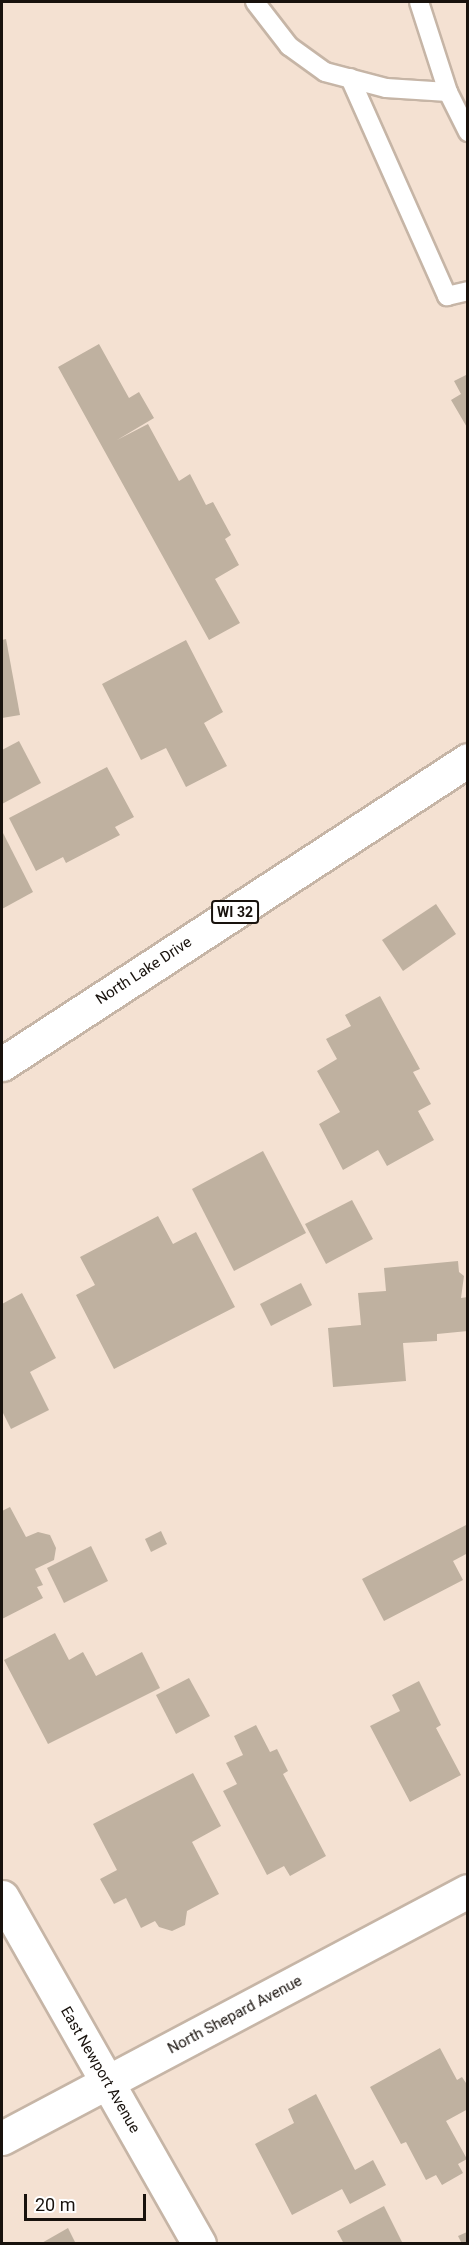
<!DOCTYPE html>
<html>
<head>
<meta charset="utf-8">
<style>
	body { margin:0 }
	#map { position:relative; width:469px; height:2245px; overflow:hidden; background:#f4e1d2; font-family:Roboto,sans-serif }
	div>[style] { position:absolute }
	.building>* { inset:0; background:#bfb1a0 }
	.roads { filter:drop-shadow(2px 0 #c6b5a6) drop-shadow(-2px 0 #c6b5a6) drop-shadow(0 2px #c6b5a6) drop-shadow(0 -2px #c6b5a6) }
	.lane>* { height:18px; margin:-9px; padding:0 9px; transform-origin:9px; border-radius:9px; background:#fff }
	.street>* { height:33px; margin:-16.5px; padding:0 16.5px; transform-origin:16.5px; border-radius:16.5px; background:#fff }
	.primary>* { height:33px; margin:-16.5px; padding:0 16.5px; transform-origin:16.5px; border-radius:16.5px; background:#fff }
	span { translate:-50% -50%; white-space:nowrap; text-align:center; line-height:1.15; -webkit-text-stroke:5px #fff; paint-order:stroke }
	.shield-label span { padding:2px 4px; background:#fff; border:2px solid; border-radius:4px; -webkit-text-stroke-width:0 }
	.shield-label { font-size:14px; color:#18120d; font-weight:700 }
	.street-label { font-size:15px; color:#18120d }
	.frame { position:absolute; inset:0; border:3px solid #18120d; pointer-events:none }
	.scale { position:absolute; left:24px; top:2194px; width:122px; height:27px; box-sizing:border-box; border:3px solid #18120d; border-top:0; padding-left:8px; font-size:18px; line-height:21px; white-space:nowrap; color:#18120d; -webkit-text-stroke:4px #fff; paint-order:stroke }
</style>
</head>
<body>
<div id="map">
	<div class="building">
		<i style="clip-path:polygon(99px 344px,129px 398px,139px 392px,154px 418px,117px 440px,148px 424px,179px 481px,190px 474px,206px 505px,213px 502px,231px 535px,225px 539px,239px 565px,215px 579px,240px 623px,209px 640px,58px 367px)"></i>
		<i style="clip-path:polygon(468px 374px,468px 429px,451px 400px,461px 394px,454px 381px)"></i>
		<i style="clip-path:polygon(6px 639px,20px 715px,2px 718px,2px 640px)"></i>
		<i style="clip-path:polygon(186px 640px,223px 712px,204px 723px,227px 766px,186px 787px,166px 748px,141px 760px,102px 684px)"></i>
		<i style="clip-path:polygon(19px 741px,41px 783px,2px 804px,2px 750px)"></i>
		<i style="clip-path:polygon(107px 767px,134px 817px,115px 827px,120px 835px,66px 863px,63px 857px,36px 871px,9px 818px)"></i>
		<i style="clip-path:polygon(2px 831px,33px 892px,2px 909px)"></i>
		<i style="clip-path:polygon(436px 904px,456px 934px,403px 971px,382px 940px)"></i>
		<i style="clip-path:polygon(380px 996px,420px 1069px,413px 1072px,431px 1104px,418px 1111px,434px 1140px,387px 1166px,378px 1150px,343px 1170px,319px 1124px,340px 1112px,317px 1071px,337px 1059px,326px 1039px,351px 1026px,345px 1015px)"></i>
		<i style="clip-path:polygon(263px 1151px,306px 1233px,234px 1271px,192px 1189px)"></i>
		<i style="clip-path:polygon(352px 1200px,373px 1239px,326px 1264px,305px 1224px)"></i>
		<i style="clip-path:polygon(158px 1216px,173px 1244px,196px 1232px,235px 1307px,114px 1369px,76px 1295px,95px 1285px,80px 1257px)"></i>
		<i style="clip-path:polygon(458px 1261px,459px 1272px,464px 1276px,461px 1298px,468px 1297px,468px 1331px,437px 1334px,437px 1341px,403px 1343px,406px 1381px,333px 1387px,328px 1328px,361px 1325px,358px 1293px,386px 1291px,384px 1268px)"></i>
		<i style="clip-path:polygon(301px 1283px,312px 1305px,271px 1326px,260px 1304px)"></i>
		<i style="clip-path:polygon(22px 1293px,56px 1358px,30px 1372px,49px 1410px,11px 1429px,2px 1411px,2px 1304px)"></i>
		<i style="clip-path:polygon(10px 1507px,26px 1537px,38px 1532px,50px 1535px,56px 1548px,54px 1560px,35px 1569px,43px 1585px,37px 1587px,43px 1598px,2px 1619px,2px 1511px)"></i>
		<i style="clip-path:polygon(468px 1524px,468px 1553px,453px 1561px,463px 1580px,384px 1621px,362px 1579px)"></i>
		<i style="clip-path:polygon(161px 1531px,167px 1544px,151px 1552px,145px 1539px)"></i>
		<i style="clip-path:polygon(91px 1546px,108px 1581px,64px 1603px,47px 1568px)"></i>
		<i style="clip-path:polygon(55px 1633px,69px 1660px,83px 1652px,96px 1676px,142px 1652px,160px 1688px,48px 1744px,4px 1660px)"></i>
		<i style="clip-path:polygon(189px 1678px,210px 1716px,176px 1734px,156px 1695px)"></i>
		<i style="clip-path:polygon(419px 1681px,441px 1725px,436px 1728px,461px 1775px,410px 1802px,370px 1726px,400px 1711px,392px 1695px)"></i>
		<i style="clip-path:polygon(256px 1725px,270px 1752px,277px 1749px,288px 1771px,283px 1774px,326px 1856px,290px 1876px,284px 1866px,267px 1875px,223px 1791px,237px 1784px,226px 1763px,243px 1755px,234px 1736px)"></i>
		<i style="clip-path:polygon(193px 1773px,221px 1826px,192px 1842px,219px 1894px,187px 1911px,185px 1925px,172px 1931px,159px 1927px,155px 1921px,141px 1928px,126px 1898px,114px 1904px,100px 1879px,117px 1870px,93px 1824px)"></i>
		<i style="clip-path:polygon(440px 2048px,457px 2080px,462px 2077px,468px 2086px,468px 2109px,446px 2121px,467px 2159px,458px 2164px,463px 2173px,442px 2185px,436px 2175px,426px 2180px,406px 2142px,401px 2144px,370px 2087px)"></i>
		<i style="clip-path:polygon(316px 2094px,355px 2170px,373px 2160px,386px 2185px,350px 2204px,342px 2189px,292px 2215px,255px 2144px,294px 2123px,288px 2109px)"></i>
		<i style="clip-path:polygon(384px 2206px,403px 2244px,344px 2244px,337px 2231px)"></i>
		<i style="clip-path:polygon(468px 2225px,468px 2244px,462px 2244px,458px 2236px,467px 2232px)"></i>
		<i style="clip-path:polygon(68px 2228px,76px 2244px,40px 2244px)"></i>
	</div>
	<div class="roads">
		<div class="lane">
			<i style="left:255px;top:2px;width:56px;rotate:52.3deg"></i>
			<i style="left:289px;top:46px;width:44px;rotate:35.8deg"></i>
			<i style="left:325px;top:72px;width:63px;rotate:14.7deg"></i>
			<i style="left:386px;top:88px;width:62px;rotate:3.7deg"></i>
			<i style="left:419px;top:2px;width:95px;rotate:72.1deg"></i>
			<i style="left:448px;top:92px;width:45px;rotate:63.4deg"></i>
			<i style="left:350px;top:78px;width:239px;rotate:66deg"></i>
			<i style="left:447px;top:296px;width:22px;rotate:-13deg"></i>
		</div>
		<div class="street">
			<i style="left:2px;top:1897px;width:399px;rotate:60.4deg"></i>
			<i style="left:2px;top:2138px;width:527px;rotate:-27.93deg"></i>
		</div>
		<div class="primary">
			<i style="left:2px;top:1064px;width:556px;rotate:-33.12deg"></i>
		</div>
	</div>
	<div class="shield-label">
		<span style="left:235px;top:912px">WI 32</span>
	</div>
	<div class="street-label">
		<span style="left:144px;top:971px;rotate:-33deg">North Lake Drive</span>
		<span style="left:235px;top:2015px;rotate:-28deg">North Shepard Avenue</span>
		<span style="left:100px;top:2070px;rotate:60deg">East Newport Avenue</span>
	</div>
	<div class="frame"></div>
	<div class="scale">20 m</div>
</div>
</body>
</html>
